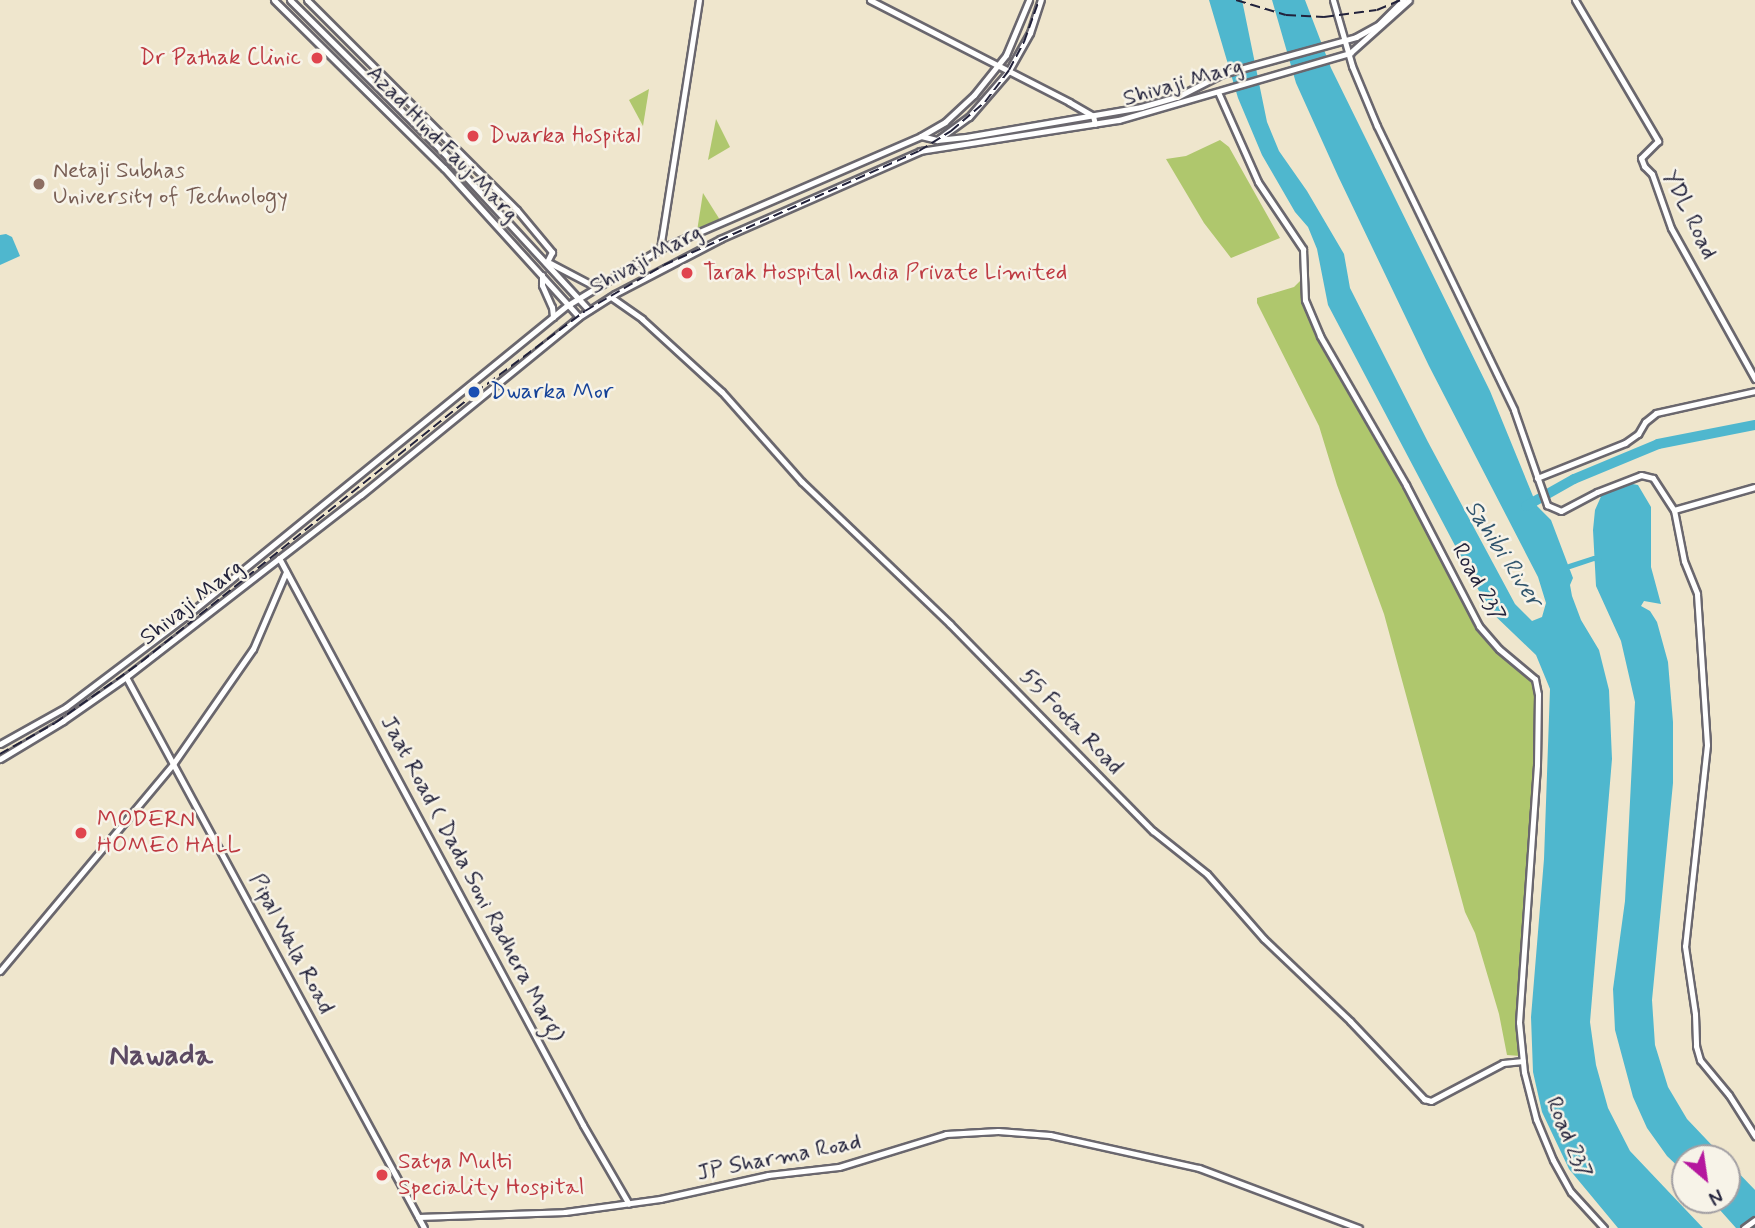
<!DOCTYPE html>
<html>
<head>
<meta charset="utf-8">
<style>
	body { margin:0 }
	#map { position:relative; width:1755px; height:1228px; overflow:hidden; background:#efe6cd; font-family:Mynerve,sans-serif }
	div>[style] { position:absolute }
	.green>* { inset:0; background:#afc76d }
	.water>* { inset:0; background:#4fb7ce }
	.canal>* { height:5px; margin:-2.5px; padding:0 2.5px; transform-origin:2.5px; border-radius:2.5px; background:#4fb7ce }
	.river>* { height:10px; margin:-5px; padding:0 5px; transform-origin:5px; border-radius:5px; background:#4fb7ce }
	.roads { filter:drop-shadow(2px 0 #6a676e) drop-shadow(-2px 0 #6a676e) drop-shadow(0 2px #6a676e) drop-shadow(0 -2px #6a676e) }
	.tertiary>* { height:5px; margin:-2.5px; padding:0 2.5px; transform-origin:2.5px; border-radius:2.5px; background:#fff }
	.secondary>* { height:5px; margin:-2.5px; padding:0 2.5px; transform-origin:2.5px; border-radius:2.5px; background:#fff }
	.rail>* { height:2px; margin-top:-1px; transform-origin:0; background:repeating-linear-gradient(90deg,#22223b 0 10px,transparent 0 15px) }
	.dots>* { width:19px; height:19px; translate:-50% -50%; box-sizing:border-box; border:4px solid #f7f3e8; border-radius:50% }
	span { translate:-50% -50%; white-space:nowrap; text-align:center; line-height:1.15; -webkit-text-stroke:5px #f7f3e8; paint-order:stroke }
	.health-label { font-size:23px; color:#be3a42 }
	.right { translate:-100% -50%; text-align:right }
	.left { translate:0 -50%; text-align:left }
	.street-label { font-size:23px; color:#22223b }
	.education-label { font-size:23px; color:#785e54 }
	.transit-label { font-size:23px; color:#164399 }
	.water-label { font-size:24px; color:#32566e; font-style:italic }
	.district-label { font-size:30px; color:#5c4a63; font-weight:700 }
	.north { position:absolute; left:1671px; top:1144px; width:70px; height:70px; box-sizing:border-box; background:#f7f3e8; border:2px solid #a29fa3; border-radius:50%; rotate:151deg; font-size:19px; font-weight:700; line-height:28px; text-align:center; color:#22223b }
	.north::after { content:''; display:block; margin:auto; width:24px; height:32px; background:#b5179e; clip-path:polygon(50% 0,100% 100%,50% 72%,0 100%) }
</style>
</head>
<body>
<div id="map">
	<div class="green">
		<i style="clip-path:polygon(649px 89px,643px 126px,629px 100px)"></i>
		<i style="clip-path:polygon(716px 119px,730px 147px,708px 160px)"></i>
		<i style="clip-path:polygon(1220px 140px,1229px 147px,1280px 238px,1231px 258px,1204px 223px,1166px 159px,1186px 156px)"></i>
		<i style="clip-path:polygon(703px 193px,720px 220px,697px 232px,697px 231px)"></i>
		<i style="clip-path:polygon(1301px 280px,1305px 304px,1366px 422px,1406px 487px,1475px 628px,1530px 680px,1534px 687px,1534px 760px,1516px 1024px,1520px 1056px,1507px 1055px,1499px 1014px,1475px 933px,1465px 912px,1384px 614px,1337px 485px,1319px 426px,1257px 303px,1257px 298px,1294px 287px)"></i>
	</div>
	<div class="water">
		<i style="clip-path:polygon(1209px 0,1242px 0,1267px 122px,1279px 151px,1307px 191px,1344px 254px,1350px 288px,1428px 442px,1515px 604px,1532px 621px,1542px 617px,1546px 603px,1538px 577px,1429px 366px,1338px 176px,1296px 83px,1272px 0,1305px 0,1331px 68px,1490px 391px,1537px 506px,1551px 520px,1573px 578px,1570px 585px,1572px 596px,1581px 620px,1599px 650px,1609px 690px,1612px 759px,1590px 1022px,1596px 1065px,1608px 1108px,1630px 1151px,1703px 1228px,1618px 1228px,1569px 1169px,1542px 1112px,1533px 1072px,1531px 1017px,1544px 859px,1550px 689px,1536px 655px,1489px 610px,1328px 305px,1317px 249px,1308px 227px,1295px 212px,1262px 155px,1238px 98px)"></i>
		<i style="clip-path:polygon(6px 234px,12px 237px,20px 256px,0 265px,0 235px)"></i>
		<i style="clip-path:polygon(1627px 483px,1638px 485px,1651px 507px,1651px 567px,1661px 604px,1644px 601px,1641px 606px,1650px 611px,1657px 622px,1668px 662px,1673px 722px,1673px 783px,1652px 1000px,1655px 1045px,1668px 1087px,1687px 1119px,1724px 1158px,1685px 1158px,1685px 1173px,1667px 1156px,1647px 1128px,1633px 1097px,1615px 1030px,1613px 989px,1625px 901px,1635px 702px,1621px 641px,1596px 586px,1593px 530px,1595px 510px,1603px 492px)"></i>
		<i style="clip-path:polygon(1727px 1161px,1755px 1190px,1755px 1228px,1736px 1228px,1711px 1200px,1727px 1200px)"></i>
	</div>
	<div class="canal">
		<i style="left:1569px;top:566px;width:26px;rotate:-18deg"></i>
		<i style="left:1594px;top:558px;width:5px;rotate:22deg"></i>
	</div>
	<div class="river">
		<i style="left:1526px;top:506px;width:55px;rotate:-29.4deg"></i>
		<i style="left:1574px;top:479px;width:91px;rotate:-22.6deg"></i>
		<i style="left:1658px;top:444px;width:99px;rotate:-11.1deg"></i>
	</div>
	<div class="roads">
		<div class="tertiary">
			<i style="left:307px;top:0;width:297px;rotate:45deg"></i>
			<i style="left:517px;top:210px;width:55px;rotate:50.2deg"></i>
			<i style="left:552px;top:252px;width:11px;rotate:117deg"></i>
			<i style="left:870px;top:0;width:224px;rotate:27.1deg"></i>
			<i style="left:1069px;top:102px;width:28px;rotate:30deg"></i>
			<i style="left:1093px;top:116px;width:8px;rotate:76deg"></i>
			<i style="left:1333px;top:0;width:69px;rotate:73.9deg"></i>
			<i style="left:1352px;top:66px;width:65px;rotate:67.4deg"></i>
			<i style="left:1377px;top:126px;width:315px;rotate:64.2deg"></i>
			<i style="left:1514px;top:410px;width:101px;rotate:70.8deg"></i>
			<i style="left:1547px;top:505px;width:15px;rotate:23deg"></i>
			<i style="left:1561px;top:511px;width:41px;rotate:-27.8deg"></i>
			<i style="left:1597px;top:492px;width:47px;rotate:-21.1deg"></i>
			<i style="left:1641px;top:475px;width:12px;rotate:14deg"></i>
			<i style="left:1653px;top:478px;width:38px;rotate:57deg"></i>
			<i style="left:1674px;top:510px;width:52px;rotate:78.9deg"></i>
			<i style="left:1684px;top:561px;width:35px;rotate:68deg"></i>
			<i style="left:1697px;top:594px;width:151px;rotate:86.2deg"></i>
			<i style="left:1707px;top:745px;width:202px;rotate:96.2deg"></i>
			<i style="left:1685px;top:946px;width:69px;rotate:81.6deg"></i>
			<i style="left:1695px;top:1014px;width:32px;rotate:88deg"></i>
			<i style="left:1696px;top:1046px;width:15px;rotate:74deg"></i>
			<i style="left:1700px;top:1060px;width:45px;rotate:50.4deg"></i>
			<i style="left:1729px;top:1095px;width:49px;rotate:57.6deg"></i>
			<i style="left:1575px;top:0;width:164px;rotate:59.5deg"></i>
			<i style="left:1658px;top:141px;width:24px;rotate:135deg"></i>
			<i style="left:1641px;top:158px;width:9px;rotate:69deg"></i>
			<i style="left:1644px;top:166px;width:11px;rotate:45deg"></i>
			<i style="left:1652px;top:174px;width:57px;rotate:70.6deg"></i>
			<i style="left:1671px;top:228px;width:173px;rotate:60.9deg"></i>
			<i style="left:1218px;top:92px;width:98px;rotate:66deg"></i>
			<i style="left:1258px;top:182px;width:81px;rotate:56.1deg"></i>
			<i style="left:1303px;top:249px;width:51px;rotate:87.8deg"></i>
			<i style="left:1305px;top:300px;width:39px;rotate:67deg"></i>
			<i style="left:1320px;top:336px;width:172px;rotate:60deg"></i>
			<i style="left:1406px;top:485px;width:159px;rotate:62.6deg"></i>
			<i style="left:1479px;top:626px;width:30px;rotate:49deg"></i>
			<i style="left:1499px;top:649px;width:47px;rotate:39.8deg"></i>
			<i style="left:1535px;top:679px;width:15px;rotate:79deg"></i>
			<i style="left:1538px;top:694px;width:71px;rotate:90.8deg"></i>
			<i style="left:1537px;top:765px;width:258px;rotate:94deg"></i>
			<i style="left:1519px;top:1022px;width:50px;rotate:84.3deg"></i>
			<i style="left:1524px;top:1072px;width:49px;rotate:75.7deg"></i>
			<i style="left:1536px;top:1119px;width:44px;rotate:67.5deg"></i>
			<i style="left:1553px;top:1160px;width:37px;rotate:61deg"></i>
			<i style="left:1571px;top:1192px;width:49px;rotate:47.5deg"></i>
			<i style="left:921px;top:136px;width:28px;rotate:-30deg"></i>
			<i style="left:945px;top:122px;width:40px;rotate:-43deg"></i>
			<i style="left:974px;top:95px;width:51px;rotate:-51.3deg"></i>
			<i style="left:1006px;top:55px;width:60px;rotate:-67.3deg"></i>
			<i style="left:937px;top:140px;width:39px;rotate:-36deg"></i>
			<i style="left:969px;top:117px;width:60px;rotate:-49.1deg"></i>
			<i style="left:1008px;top:72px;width:45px;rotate:-60.6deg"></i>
			<i style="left:1030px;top:33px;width:35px;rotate:-72deg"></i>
			<i style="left:660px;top:249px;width:252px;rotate:-81.1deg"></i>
			<i style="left:611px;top:297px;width:38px;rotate:35deg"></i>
			<i style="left:642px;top:319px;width:108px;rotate:42.4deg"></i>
			<i style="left:722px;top:392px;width:120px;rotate:48.4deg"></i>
			<i style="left:802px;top:482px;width:205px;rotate:43.8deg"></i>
			<i style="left:950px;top:624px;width:290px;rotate:45.6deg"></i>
			<i style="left:1153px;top:831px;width:69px;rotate:38.5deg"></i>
			<i style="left:1207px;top:874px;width:86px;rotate:48.8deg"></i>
			<i style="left:1264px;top:939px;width:119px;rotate:43.6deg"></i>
			<i style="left:1350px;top:1021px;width:108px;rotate:46.5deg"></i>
			<i style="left:1424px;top:1099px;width:7px;rotate:16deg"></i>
			<i style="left:1431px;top:1101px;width:81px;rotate:-27.8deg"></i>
			<i style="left:1503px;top:1063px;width:20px;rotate:-6deg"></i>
			<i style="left:1537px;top:478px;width:95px;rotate:-21.7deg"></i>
			<i style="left:1625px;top:443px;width:16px;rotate:-35deg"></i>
			<i style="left:1638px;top:434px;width:14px;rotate:-60deg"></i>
			<i style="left:1645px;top:422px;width:14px;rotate:-39deg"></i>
			<i style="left:1656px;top:413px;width:101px;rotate:-12.5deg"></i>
			<i style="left:1674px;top:510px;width:84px;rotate:-15.9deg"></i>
			<i style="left:279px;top:558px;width:643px;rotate:61.8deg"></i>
			<i style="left:583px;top:1125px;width:91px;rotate:59.8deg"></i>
			<i style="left:126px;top:677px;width:626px;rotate:61.59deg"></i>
			<i style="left:0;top:971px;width:270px;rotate:-50.1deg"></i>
			<i style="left:173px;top:764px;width:140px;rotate:-55.2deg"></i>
			<i style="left:253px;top:649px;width:84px;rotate:-66.8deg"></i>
			<i style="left:418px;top:1217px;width:147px;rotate:-1.9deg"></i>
			<i style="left:565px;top:1212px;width:96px;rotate:-7.8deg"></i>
			<i style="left:660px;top:1199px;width:111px;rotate:-12.5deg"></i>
			<i style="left:768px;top:1175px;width:71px;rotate:-6.4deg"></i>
			<i style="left:839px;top:1167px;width:112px;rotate:-17.1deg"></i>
			<i style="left:946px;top:1134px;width:52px;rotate:-3.3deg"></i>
			<i style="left:998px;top:1131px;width:52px;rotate:4.4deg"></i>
			<i style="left:1050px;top:1135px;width:153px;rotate:12.5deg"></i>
			<i style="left:1199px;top:1168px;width:171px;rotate:20.6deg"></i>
			<i style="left:1744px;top:1228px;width:14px;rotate:-36deg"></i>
		</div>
		<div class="secondary">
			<i style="left:274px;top:0;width:239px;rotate:44.7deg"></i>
			<i style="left:444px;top:168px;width:201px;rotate:47.8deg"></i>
			<i style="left:290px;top:0;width:217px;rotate:44.8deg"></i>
			<i style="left:444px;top:153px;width:214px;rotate:47.3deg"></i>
			<i style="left:550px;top:263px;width:52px;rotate:27.6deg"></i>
			<i style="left:542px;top:275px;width:10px;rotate:90deg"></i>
			<i style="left:542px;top:285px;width:24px;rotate:66deg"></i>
			<i style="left:552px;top:307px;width:10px;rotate:84deg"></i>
			<i style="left:0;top:744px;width:76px;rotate:-29.3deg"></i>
			<i style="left:66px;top:707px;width:149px;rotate:-37.1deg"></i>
			<i style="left:185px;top:617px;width:494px;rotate:-39.2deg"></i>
			<i style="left:568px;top:305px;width:108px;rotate:-31.3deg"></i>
			<i style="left:660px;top:249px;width:284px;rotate:-23.4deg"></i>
			<i style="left:921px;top:136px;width:16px;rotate:14deg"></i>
			<i style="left:937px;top:140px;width:29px;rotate:-6deg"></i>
			<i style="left:966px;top:137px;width:178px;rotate:-9.7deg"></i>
			<i style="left:1141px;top:107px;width:37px;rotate:-16deg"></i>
			<i style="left:1177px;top:97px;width:51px;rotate:-27.1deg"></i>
			<i style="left:1222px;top:74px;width:139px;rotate:-15.4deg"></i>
			<i style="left:1356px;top:37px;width:26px;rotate:-29deg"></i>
			<i style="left:1379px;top:24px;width:34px;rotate:-45deg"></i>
			<i style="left:0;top:759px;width:74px;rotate:-31.1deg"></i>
			<i style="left:63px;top:721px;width:77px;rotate:-34.9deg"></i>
			<i style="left:126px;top:677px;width:297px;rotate:-37.8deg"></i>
			<i style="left:361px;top:495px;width:281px;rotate:-39.2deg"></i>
			<i style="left:579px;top:317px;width:43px;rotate:-32.6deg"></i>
			<i style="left:615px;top:294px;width:119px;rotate:-27.6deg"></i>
			<i style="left:720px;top:239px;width:219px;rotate:-23.7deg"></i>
			<i style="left:920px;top:151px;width:201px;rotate:-8.9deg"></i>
			<i style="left:1119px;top:120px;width:241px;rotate:-16.2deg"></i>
			<i style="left:1350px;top:53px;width:79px;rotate:-41.9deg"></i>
		</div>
	</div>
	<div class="rail">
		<i style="left:1236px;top:0;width:52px;rotate:16.7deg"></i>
		<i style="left:1286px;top:15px;width:38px;rotate:3deg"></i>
		<i style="left:1324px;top:17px;width:53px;rotate:-7.5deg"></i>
		<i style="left:1377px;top:10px;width:25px;rotate:-23deg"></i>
		<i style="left:0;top:754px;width:63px;rotate:-29.4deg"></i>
		<i style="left:55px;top:723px;width:105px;rotate:-35.3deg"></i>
		<i style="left:141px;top:662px;width:429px;rotate:-38.8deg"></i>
		<i style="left:475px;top:393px;width:137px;rotate:-36.7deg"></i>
		<i style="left:585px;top:311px;width:91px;rotate:-30.2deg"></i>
		<i style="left:664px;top:265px;width:279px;rotate:-24.1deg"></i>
		<i style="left:919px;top:151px;width:38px;rotate:-32deg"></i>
		<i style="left:951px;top:131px;width:45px;rotate:-40.5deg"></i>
		<i style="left:985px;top:102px;width:40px;rotate:-53deg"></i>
		<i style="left:1009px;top:70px;width:32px;rotate:-62deg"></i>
		<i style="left:1024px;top:42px;width:45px;rotate:-70.3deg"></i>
	</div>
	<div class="dots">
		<i style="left:317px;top:58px;background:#e0444e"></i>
		<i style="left:473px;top:136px;background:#e0444e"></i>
		<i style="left:39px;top:184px;background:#8d6e63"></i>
		<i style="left:687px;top:273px;background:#e0444e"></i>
		<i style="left:474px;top:392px;background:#1a4fb4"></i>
		<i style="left:81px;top:833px;background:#e0444e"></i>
		<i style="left:382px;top:1175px;background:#e0444e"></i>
	</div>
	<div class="health-label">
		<span class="right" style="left:301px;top:58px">Dr Pathak Clinic</span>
		<span class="left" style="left:489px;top:136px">Dwarka Hospital</span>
		<span class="left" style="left:703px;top:273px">Tarak Hospital India Private Limited</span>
		<span class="left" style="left:97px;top:833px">MODERN<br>HOMEO HALL</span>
		<span class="left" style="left:398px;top:1175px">Satya Multi<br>Speciality Hospital</span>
	</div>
	<div class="street-label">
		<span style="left:1183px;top:83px;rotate:-16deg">Shivaji Marg</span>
		<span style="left:442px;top:144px;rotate:46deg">Azad Hind Fauj Marg</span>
		<span style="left:1689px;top:215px;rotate:64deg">YDL Road</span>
		<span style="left:646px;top:260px;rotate:-28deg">Shivaji Marg</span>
		<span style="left:1478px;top:583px;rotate:61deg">Road 237</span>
		<span style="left:192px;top:603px;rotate:-38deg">Shivaji Marg</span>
		<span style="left:1071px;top:722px;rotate:46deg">55 Foota Road</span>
		<span style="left:472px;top:879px;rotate:62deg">Jaat Road ( Dada Soni Radhera Marg)</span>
		<span style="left:291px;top:944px;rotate:62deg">Pipal Wala Road</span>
		<span style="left:1568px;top:1138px;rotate:67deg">Road 237</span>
		<span style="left:779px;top:1158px;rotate:-11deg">JP Sharma Road</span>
	</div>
	<div class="education-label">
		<span class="left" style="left:53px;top:184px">Netaji Subhas<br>University of Technology</span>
	</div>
	<div class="transit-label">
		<span class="left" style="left:490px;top:392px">Dwarka Mor</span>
	</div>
	<div class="water-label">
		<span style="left:1503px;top:554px;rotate:57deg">Sahibi River</span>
	</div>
	<div class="district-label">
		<span style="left:161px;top:1056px">Nawada</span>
	</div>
	<div class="north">N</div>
</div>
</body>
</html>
